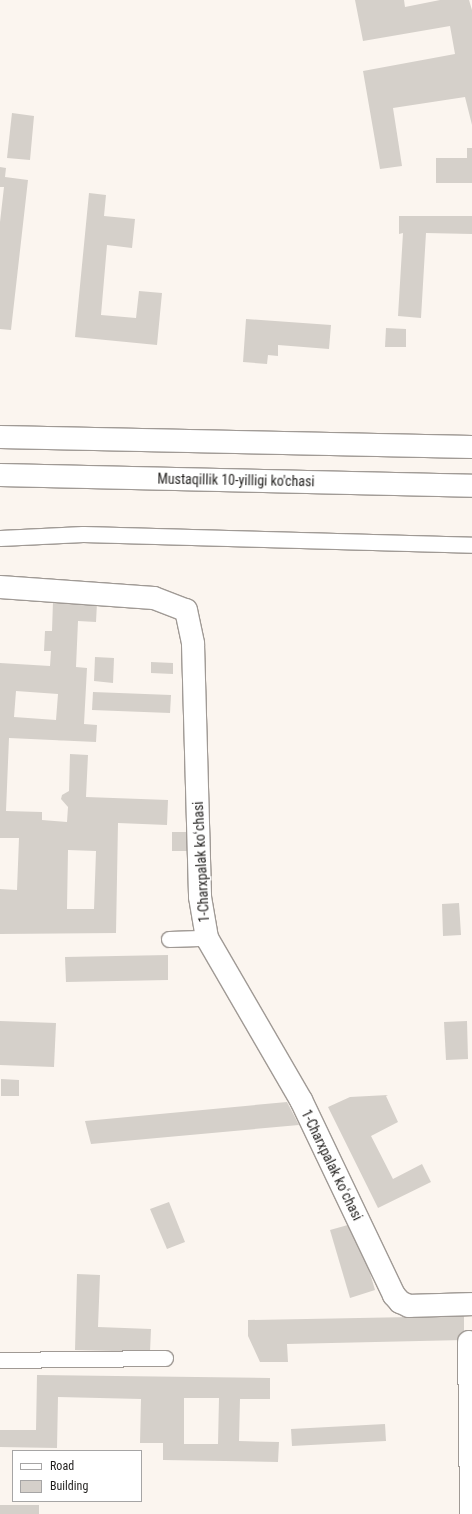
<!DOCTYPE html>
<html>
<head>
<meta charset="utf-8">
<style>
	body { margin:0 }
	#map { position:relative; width:472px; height:1514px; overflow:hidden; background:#fbf5ef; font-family:"Roboto Condensed",sans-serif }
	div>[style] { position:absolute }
	.building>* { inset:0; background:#d5d0ca }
	.roads { filter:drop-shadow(1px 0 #a09a95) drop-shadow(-1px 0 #a09a95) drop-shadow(0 1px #a09a95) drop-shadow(0 -1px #a09a95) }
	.service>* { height:15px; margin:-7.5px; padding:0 7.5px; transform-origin:7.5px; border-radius:7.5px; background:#fff }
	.minor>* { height:22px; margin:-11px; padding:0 11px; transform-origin:11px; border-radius:11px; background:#fff }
	.secondary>* { height:22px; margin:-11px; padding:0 11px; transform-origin:11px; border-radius:11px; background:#fff }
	span { translate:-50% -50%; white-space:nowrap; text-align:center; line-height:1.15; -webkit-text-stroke:3px #fff; paint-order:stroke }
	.street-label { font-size:14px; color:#211f1d }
	.legend { position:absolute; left:12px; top:1450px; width:130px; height:52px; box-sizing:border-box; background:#fff; border:1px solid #a6a5a5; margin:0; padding:5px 7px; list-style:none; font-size:12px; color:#211f1d }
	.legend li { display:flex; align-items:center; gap:8px; height:20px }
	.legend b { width:20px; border:1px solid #a6a5a5 }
</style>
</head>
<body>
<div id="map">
	<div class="building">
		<i style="clip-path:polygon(355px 0,404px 0,405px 7px,440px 0,469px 0,472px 10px,472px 125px,465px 97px,393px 108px,402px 166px,380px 169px,363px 71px,455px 54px,450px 26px,363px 41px)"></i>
		<i style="clip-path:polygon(12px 113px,34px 116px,30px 160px,7px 158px)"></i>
		<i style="clip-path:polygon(467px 148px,472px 148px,472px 183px,436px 183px,436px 158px,467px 158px)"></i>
		<i style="clip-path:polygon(0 167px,6px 168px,5px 177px,28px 180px,11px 330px,0 329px,0 222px,4px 187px,0 187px)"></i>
		<i style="clip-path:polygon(89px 193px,106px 195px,104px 216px,135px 219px,132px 248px,107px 245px,101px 315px,136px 318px,139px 291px,162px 293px,157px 345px,75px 337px)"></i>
		<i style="clip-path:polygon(399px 216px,472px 216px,472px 234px,426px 233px,421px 318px,398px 316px,403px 233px,399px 234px)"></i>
		<i style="clip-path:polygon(246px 319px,331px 325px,329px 349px,278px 345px,278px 356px,268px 355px,267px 364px,243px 362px)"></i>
		<i style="clip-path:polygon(386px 328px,406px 329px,406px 347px,385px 347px)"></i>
		<i style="clip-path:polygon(evenodd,53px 601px,97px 603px,96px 622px,78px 621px,76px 667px,87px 668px,84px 724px,97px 725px,96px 742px,9px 738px,6px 811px,42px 812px,42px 820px,67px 822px,68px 807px,61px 799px,62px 795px,69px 791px,70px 754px,88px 755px,86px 797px,168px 800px,167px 825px,118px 823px,116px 933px,0 934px,0 889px,17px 890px,19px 838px,0 838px,0 663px,50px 666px,51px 651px,44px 651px,45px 631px,52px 631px,53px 601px,16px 691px,58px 694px,56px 720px,14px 717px,16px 691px,53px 601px,68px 850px,96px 851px,94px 909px,67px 909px,68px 850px)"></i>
		<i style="clip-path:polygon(95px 657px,114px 658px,113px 683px,94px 681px)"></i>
		<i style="clip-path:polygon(151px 662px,173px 663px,173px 674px,151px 673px)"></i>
		<i style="clip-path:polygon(93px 692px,171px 695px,170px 713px,92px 710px)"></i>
		<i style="clip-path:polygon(172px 832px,189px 832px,189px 851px,172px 851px)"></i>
		<i style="clip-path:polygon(459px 903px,461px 935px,443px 936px,442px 904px)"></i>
		<i style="clip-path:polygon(168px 955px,168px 980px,66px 982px,65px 957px)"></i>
		<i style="clip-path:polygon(0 1021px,56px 1023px,54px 1067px,0 1065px)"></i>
		<i style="clip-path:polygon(467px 1021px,468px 1059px,446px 1060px,444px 1022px)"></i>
		<i style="clip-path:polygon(1px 1079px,19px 1080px,19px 1096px,1px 1096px)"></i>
		<i style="clip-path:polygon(388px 1095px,386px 1096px,398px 1122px,371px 1136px,393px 1179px,422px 1164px,431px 1182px,378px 1208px,328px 1107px,350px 1097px)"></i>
		<i style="clip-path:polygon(287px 1102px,299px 1125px,91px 1144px,85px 1121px)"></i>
		<i style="clip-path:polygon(169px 1202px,185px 1242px,167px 1249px,150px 1209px)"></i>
		<i style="clip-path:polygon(355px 1223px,375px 1290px,350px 1298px,330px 1230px)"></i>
		<i style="clip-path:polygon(77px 1274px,100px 1275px,98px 1327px,151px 1329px,150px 1352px,75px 1350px)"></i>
		<i style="clip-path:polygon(464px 1316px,464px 1340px,287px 1344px,288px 1362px,260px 1362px,248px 1336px,248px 1320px)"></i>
		<i style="clip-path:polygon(evenodd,37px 1375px,270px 1378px,270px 1399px,240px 1399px,239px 1441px,279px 1442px,278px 1462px,163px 1460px,163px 1443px,140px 1443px,141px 1399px,58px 1397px,57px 1448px,0 1447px,0 1430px,36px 1430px,37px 1375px,184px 1398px,219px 1398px,218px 1444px,184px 1444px,184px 1398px)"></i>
		<i style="clip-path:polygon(385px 1424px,386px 1441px,292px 1446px,291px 1429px)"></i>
		<i style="clip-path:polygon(0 1505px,39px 1505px,39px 1514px,0 1514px)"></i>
	</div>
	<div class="roads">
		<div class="service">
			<i style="left:0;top:538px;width:83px;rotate:-2.8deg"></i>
			<i style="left:83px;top:534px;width:389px;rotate:1.6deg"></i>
			<i style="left:169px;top:939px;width:38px;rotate:-2deg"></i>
			<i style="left:0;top:1360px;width:165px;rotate:-0.7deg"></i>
		</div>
		<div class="minor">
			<i style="left:0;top:587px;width:154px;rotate:4.1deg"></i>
			<i style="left:154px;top:598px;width:34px;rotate:21deg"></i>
			<i style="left:186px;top:610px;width:35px;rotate:78deg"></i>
			<i style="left:193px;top:644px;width:253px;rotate:88.4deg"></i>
			<i style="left:200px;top:897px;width:42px;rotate:80.3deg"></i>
			<i style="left:207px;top:938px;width:187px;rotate:59.9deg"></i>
			<i style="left:301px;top:1100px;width:216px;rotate:64.5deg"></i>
			<i style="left:394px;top:1295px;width:9px;rotate:49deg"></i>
			<i style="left:400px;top:1302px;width:10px;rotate:24deg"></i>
			<i style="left:409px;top:1306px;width:63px;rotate:-1.8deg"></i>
			<i style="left:469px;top:1342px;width:172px;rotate:89.3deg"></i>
		</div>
		<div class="secondary">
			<i style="left:0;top:437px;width:472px;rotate:1.2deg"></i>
			<i style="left:0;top:475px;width:472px;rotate:1.3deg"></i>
		</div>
	</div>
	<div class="street-label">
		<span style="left:236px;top:480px;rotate:1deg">Mustaqillik 10-yilligi ko'chasi</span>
		<span style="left:201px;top:862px;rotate:-93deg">1-Charxpalak koʻchasi</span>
		<span style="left:332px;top:1165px;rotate:64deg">1-Charxpalak koʻchasi</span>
	</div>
	<ul class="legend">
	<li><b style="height:5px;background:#fff"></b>Road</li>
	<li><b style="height:11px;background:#d5d0ca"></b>Building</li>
	</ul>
</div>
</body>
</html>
